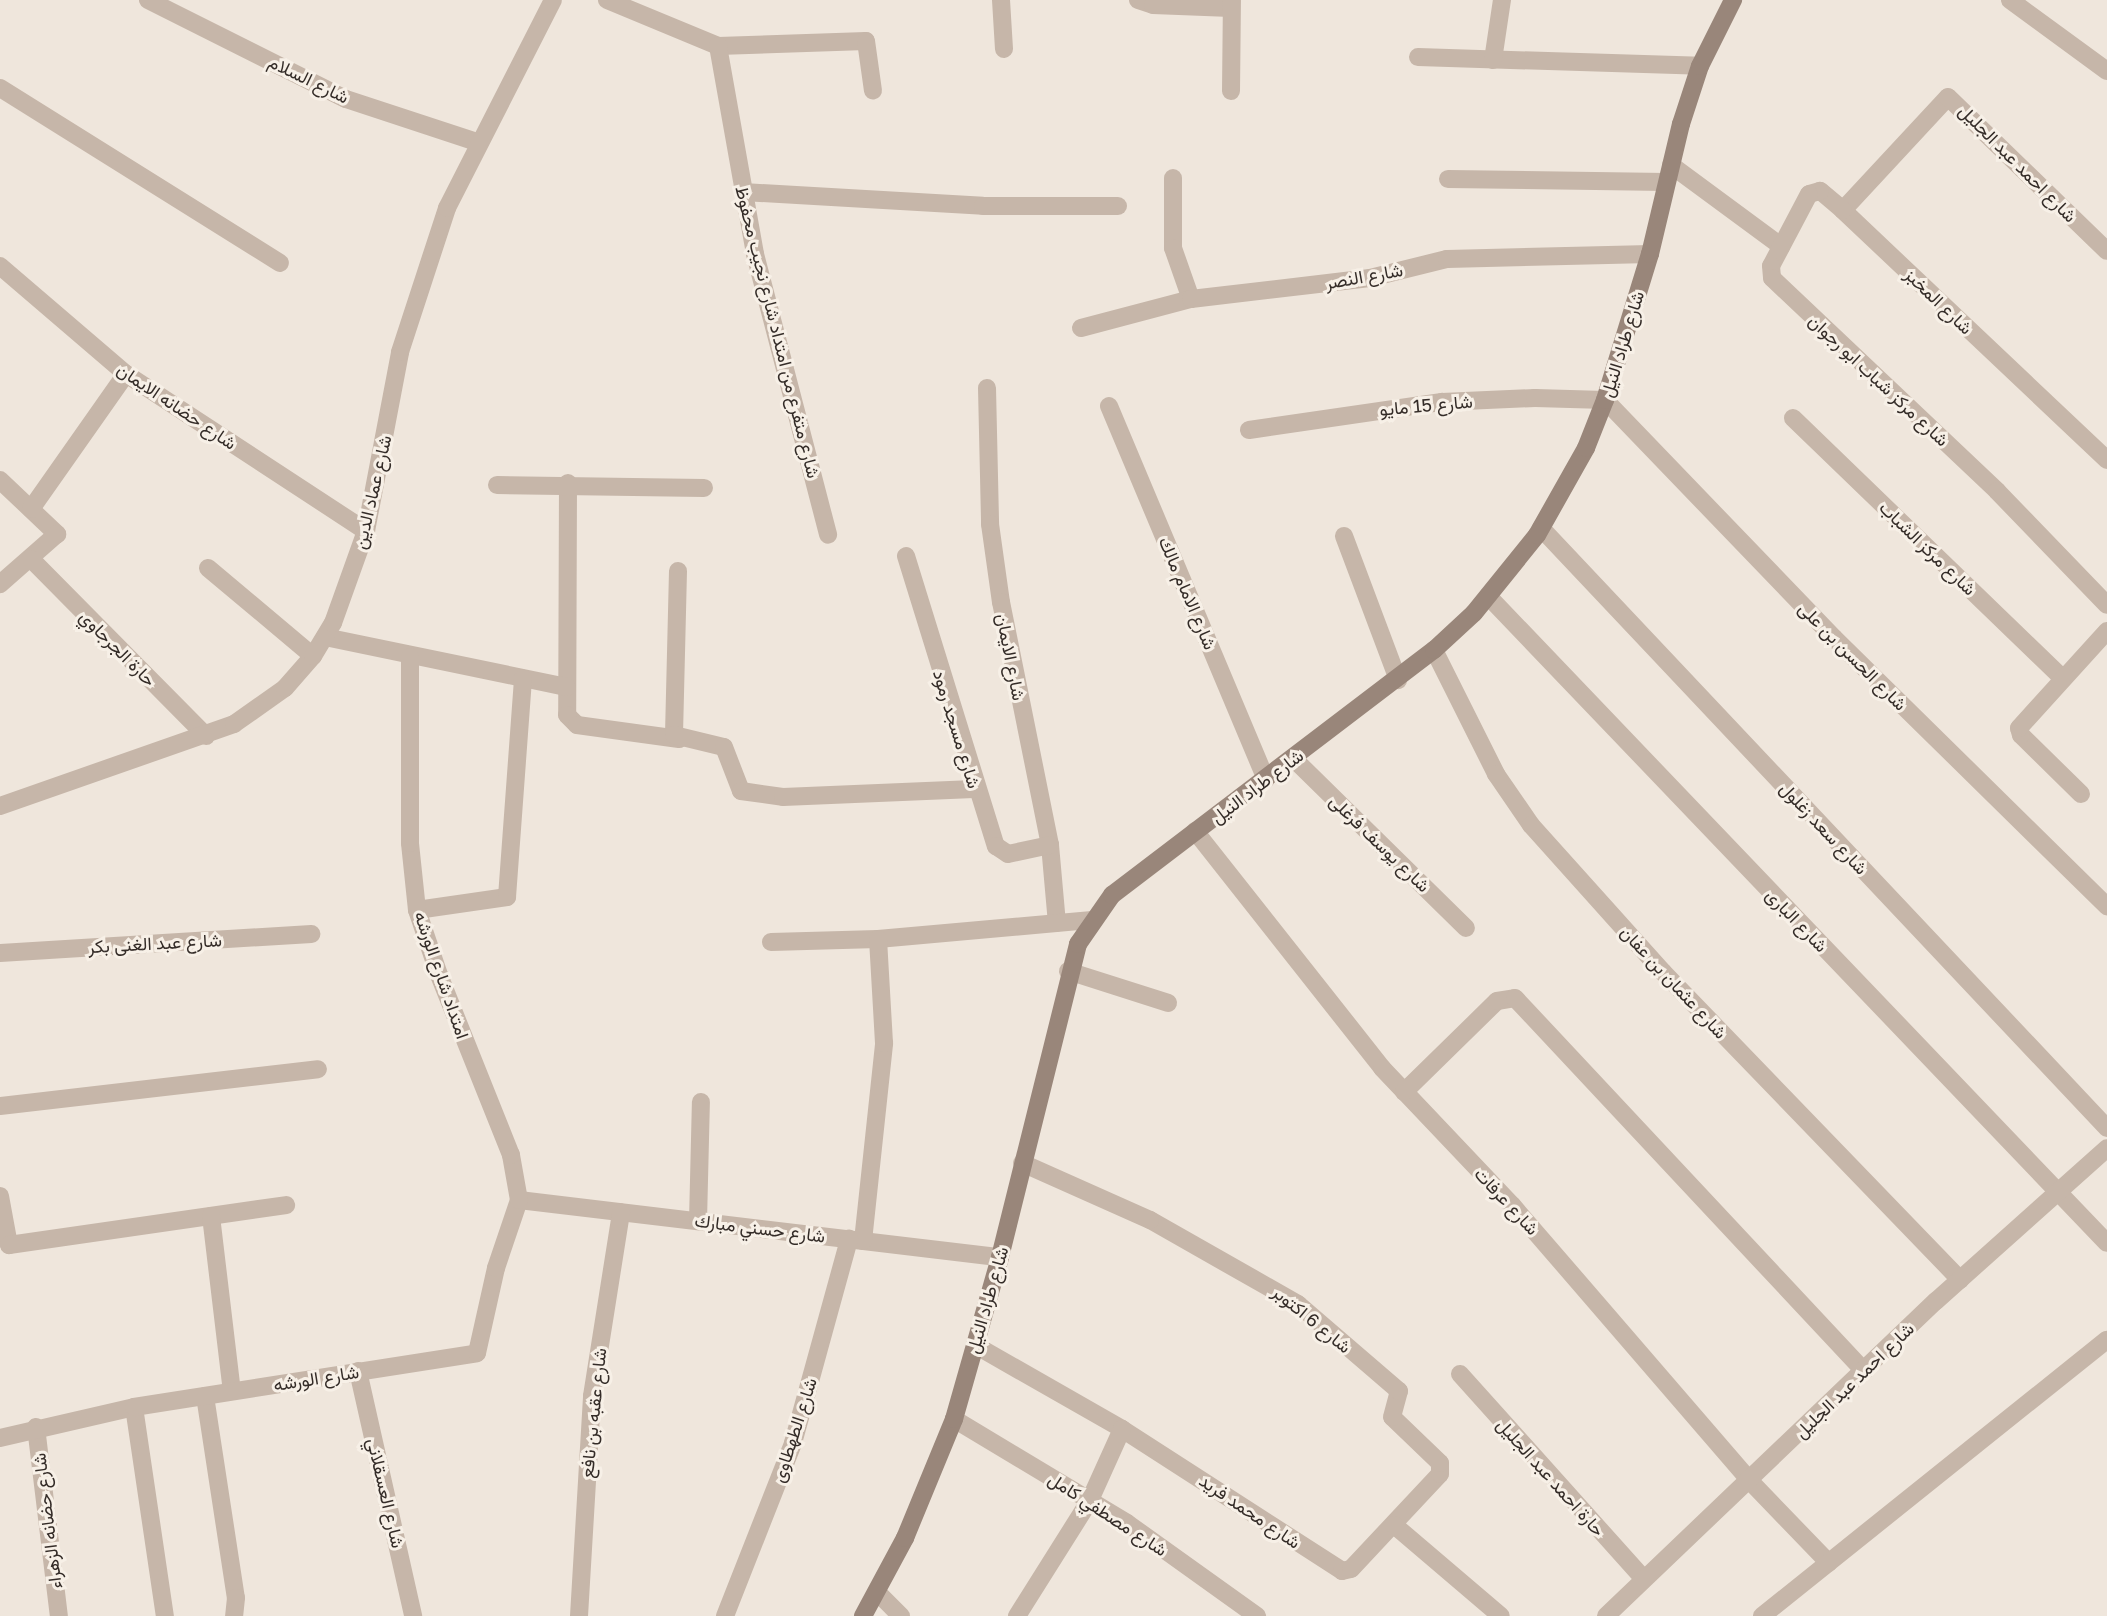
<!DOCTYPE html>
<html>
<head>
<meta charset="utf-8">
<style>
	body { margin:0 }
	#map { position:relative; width:2107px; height:1616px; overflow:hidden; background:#efe6dc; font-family:"Golos Text",Vazirmatn,sans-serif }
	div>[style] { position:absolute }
	.street>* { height:18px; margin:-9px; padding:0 9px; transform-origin:9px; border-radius:9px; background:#c6b6a9 }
	.secondary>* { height:18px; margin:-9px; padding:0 9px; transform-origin:9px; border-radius:9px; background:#99867a }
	span { translate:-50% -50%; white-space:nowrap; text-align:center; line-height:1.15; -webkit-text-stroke:6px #f7f0e7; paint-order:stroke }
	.street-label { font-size:18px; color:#342c28 }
</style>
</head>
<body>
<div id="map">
	<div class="street">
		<i style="left:148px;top:0;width:221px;rotate:26.6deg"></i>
		<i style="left:346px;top:99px;width:138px;rotate:18.2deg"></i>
		<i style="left:607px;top:0;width:120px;rotate:22.5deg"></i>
		<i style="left:718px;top:46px;width:148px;rotate:-1.9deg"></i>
		<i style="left:866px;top:41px;width:50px;rotate:82deg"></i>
		<i style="left:1001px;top:0;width:49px;rotate:86.5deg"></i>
		<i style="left:1138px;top:0;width:16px;rotate:18deg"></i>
		<i style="left:1153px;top:5px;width:78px;rotate:2.2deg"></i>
		<i style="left:2010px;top:0;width:120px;rotate:36.2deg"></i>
		<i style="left:718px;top:46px;width:211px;rotate:79.9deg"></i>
		<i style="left:755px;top:254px;width:290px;rotate:75.4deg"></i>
		<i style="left:1418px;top:57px;width:282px;rotate:1.8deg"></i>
		<i style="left:1493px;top:60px;width:61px;rotate:-81.5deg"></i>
		<i style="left:0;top:88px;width:330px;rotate:32deg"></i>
		<i style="left:1231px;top:91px;width:91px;rotate:-89.4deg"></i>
		<i style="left:1671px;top:165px;width:137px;rotate:36.4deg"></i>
		<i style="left:1173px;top:178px;width:70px;rotate:90deg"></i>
		<i style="left:1173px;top:248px;width:54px;rotate:70.6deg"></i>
		<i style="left:1448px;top:179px;width:218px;rotate:0.8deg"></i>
		<i style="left:743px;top:192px;width:240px;rotate:3.3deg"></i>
		<i style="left:983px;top:206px;width:135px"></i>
		<i style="left:1843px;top:210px;width:154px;rotate:-47.1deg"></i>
		<i style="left:1948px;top:97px;width:221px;rotate:44.1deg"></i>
		<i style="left:0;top:266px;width:166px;rotate:40.6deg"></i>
		<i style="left:126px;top:374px;width:287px;rotate:33.2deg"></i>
		<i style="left:1081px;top:328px;width:114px;rotate:-14.8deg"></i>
		<i style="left:1191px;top:299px;width:180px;rotate:-6.7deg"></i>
		<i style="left:1370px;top:278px;width:79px;rotate:-13.9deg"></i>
		<i style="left:1447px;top:259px;width:203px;rotate:-1.4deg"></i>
		<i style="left:987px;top:388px;width:136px;rotate:88.7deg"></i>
		<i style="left:990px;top:524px;width:79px;rotate:82deg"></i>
		<i style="left:1001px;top:602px;width:248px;rotate:78.6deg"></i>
		<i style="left:1050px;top:845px;width:78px;rotate:84.9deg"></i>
		<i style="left:1109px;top:406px;width:405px;rotate:67.2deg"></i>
		<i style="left:1793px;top:418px;width:374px;rotate:44deg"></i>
		<i style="left:1249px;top:430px;width:195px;rotate:-8.3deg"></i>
		<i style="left:1442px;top:402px;width:93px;rotate:-2.5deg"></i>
		<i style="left:1535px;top:398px;width:70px;rotate:1.6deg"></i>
		<i style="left:1605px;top:400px;width:330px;rotate:46.1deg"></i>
		<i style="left:1834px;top:638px;width:383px;rotate:44.5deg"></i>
		<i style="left:2107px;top:460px;width:364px;rotate:-136.6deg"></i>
		<i style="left:1843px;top:210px;width:30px;rotate:-140deg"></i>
		<i style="left:1820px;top:191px;width:11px;rotate:165deg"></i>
		<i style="left:1809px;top:194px;width:81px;rotate:117.8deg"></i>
		<i style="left:1771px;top:266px;width:12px;rotate:85deg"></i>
		<i style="left:1772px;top:278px;width:310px;rotate:43.4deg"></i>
		<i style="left:1997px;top:491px;width:158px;rotate:46deg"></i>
		<i style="left:0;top:480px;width:79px;rotate:43.5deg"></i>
		<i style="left:57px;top:534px;width:76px;rotate:138.7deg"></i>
		<i style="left:568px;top:483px;width:232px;rotate:90.2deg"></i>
		<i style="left:567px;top:715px;width:14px;rotate:45deg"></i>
		<i style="left:577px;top:725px;width:103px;rotate:7.8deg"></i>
		<i style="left:497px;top:485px;width:207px;rotate:0.8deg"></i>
		<i style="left:31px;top:509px;width:165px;rotate:-54.9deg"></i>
		<i style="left:1541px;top:528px;width:825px;rotate:46.67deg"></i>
		<i style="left:1344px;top:536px;width:154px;rotate:69.4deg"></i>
		<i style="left:906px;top:556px;width:304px;rotate:72.8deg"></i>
		<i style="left:996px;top:846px;width:14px;rotate:34deg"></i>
		<i style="left:1008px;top:854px;width:43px;rotate:-12.1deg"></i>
		<i style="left:31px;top:559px;width:249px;rotate:45.3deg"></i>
		<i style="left:208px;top:568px;width:137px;rotate:40deg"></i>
		<i style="left:678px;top:571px;width:164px;rotate:91.4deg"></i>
		<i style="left:674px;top:735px;width:51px;rotate:13.5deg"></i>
		<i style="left:724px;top:747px;width:47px;rotate:68.9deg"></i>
		<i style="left:741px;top:791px;width:42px;rotate:8.1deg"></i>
		<i style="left:783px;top:797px;width:191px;rotate:-2.4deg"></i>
		<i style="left:1488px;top:596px;width:895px;rotate:46.27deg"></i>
		<i style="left:325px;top:637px;width:247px;rotate:11.7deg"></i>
		<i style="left:1434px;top:650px;width:139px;rotate:63.4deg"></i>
		<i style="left:1496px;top:774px;width:62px;rotate:55.5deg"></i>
		<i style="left:1531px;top:825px;width:198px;rotate:48.1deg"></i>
		<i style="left:1663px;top:972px;width:428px;rotate:46deg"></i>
		<i style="left:1294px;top:759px;width:241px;rotate:44.5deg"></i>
		<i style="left:2081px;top:794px;width:84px;rotate:-135.5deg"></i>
		<i style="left:2021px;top:735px;width:7px;rotate:-106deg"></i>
		<i style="left:2019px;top:728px;width:131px;rotate:-47.8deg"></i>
		<i style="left:0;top:806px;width:248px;rotate:-19.3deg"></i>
		<i style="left:234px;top:724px;width:62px;rotate:-35.2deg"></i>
		<i style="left:285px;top:688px;width:43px;rotate:-48.8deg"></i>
		<i style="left:313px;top:656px;width:39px;rotate:-59deg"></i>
		<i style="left:333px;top:623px;width:98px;rotate:-70.3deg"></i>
		<i style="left:366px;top:531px;width:182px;rotate:-79.2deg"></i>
		<i style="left:400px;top:352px;width:151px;rotate:-71.9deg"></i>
		<i style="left:447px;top:208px;width:233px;rotate:-63deg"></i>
		<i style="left:1195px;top:831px;width:302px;rotate:51.7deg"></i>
		<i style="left:1382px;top:1068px;width:189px;rotate:46.5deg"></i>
		<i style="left:1512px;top:1205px;width:363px;rotate:49.2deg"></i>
		<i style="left:1749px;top:1480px;width:115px;rotate:46.1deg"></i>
		<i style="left:417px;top:910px;width:91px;rotate:-8.2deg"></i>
		<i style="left:507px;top:897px;width:219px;rotate:-85.8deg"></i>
		<i style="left:771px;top:942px;width:107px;rotate:-1.6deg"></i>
		<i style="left:878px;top:939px;width:215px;rotate:-5.1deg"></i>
		<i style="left:0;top:953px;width:312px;rotate:-3.5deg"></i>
		<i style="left:1068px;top:971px;width:105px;rotate:17.7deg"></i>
		<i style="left:1404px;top:1092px;width:130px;rotate:-44.4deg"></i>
		<i style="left:1497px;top:1001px;width:18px;rotate:-9deg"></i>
		<i style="left:1515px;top:998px;width:511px;rotate:46.9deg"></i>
		<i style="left:0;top:1106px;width:320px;rotate:-6.6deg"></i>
		<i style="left:0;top:1196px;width:50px;rotate:79.6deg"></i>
		<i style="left:9px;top:1245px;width:280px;rotate:-8.2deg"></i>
		<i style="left:519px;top:1200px;width:484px;rotate:6.8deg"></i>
		<i style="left:211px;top:1216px;width:176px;rotate:83.2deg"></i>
		<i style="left:698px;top:1221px;width:119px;rotate:-88.6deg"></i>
		<i style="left:863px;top:1241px;width:199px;rotate:-83.9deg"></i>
		<i style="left:884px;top:1043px;width:104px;rotate:-93.3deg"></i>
		<i style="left:975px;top:1345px;width:169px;rotate:29.7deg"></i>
		<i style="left:1122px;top:1429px;width:262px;rotate:32.8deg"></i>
		<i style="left:1342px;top:1571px;width:9px;rotate:-13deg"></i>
		<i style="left:1351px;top:1569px;width:130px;rotate:-46.9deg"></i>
		<i style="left:1440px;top:1474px;width:11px;rotate:-90deg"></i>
		<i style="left:1440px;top:1463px;width:66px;rotate:-136.2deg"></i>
		<i style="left:1392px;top:1417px;width:27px;rotate:-75deg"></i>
		<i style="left:1399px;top:1391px;width:133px;rotate:-139.3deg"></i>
		<i style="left:1298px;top:1304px;width:170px;rotate:-150.4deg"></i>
		<i style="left:1150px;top:1220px;width:140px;rotate:-156deg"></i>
		<i style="left:358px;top:1371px;width:251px;rotate:77.3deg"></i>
		<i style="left:1460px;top:1374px;width:275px;rotate:48.1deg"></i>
		<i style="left:205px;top:1396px;width:204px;rotate:81.3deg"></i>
		<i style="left:236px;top:1598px;width:18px;rotate:96deg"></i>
		<i style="left:134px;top:1407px;width:211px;rotate:81.6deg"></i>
		<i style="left:954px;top:1419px;width:202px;rotate:31deg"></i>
		<i style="left:1127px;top:1523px;width:160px;rotate:35.6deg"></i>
		<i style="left:36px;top:1427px;width:190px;rotate:83.1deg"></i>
		<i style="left:0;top:1438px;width:138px;rotate:-13deg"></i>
		<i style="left:134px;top:1407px;width:347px;rotate:-8.9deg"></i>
		<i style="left:477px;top:1353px;width:87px;rotate:-77.4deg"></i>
		<i style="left:496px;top:1268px;width:72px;rotate:-71.3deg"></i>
		<i style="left:519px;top:1200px;width:46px;rotate:-100.1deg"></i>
		<i style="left:511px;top:1155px;width:194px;rotate:-111.8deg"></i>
		<i style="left:439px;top:975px;width:69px;rotate:-108.7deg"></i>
		<i style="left:417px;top:910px;width:67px;rotate:-96deg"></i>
		<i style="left:410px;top:843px;width:186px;rotate:-90deg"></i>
		<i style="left:1394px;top:1525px;width:140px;rotate:40.4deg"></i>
		<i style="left:877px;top:1592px;width:34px;rotate:45deg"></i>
		<i style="left:579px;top:1616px;width:220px;rotate:-86.6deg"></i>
		<i style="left:592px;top:1396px;width:186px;rotate:-81deg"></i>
		<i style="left:725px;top:1616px;width:186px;rotate:-68.5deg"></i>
		<i style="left:793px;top:1443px;width:212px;rotate:-74.6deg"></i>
		<i style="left:1017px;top:1616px;width:137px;rotate:-57.8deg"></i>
		<i style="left:1090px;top:1500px;width:78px;rotate:-65.7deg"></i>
		<i style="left:1606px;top:1616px;width:456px;rotate:-43.7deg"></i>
		<i style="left:1936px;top:1301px;width:229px;rotate:-41.8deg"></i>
		<i style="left:1762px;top:1616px;width:442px;rotate:-38.7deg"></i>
	</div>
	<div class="secondary">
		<i style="left:863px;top:1616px;width:89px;rotate:-61.7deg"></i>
		<i style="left:905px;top:1538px;width:129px;rotate:-67.6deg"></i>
		<i style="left:954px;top:1419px;width:168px;rotate:-74.1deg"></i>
		<i style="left:1000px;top:1257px;width:323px;rotate:-76deg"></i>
		<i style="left:1078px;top:944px;width:60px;rotate:-55.2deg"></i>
		<i style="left:1112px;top:895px;width:405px;rotate:-37.3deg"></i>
		<i style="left:1434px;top:650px;width:54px;rotate:-42.8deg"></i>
		<i style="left:1474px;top:613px;width:100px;rotate:-51.1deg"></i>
		<i style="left:1537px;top:535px;width:100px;rotate:-60.6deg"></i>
		<i style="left:1586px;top:448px;width:52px;rotate:-68.4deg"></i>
		<i style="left:1605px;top:400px;width:153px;rotate:-72.9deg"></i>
		<i style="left:1650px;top:254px;width:134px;rotate:-76.6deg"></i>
		<i style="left:1681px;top:124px;width:61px;rotate:-71.9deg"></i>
		<i style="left:1700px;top:66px;width:74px;rotate:-63.4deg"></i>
	</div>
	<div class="street-label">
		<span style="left:309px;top:79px;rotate:26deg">شارع السلام</span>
		<span style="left:2018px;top:163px;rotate:45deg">شارع احمد عبد الجليل</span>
		<span style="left:1364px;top:276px;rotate:-10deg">شارع النصر</span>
		<span style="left:1939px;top:301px;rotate:44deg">شارع المخبز</span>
		<span style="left:778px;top:332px;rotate:76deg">شارع متفرع من امتداد شارع نجيب محفوظ</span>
		<span style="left:1622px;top:344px;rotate:-73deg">شارع طراد النيل</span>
		<span style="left:1879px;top:380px;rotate:43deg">شارع مركز شباب ابو رجوان</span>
		<span style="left:1426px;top:405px;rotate:-5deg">شارع 15 مايو</span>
		<span style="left:177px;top:406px;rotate:34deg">شارع حضانه الايمان</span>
		<span style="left:372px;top:492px;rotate:-77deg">شارع عماد الدين</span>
		<span style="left:1928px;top:548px;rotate:44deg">شارع مركز الشباب</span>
		<span style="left:1188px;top:593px;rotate:67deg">شارع الامام مالك</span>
		<span style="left:118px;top:648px;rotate:45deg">حارة الجرجاوي</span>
		<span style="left:1853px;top:656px;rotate:45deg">شارع الحسن بن على</span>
		<span style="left:1011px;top:657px;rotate:79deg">شارع الايمان</span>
		<span style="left:957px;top:729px;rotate:73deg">شارع مسجد رمود</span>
		<span style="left:1257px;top:786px;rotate:-37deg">شارع طراد النيل</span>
		<span style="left:1824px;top:828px;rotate:47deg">شارع سعد زغلول</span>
		<span style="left:1380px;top:843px;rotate:44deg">شارع يوسف فرغلى</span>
		<span style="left:1797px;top:920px;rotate:46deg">شارع البارى</span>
		<span style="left:155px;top:943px;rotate:-3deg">شارع عبد الغنى بكر</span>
		<span style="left:442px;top:975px;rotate:71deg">امتداد شارع الورشه</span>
		<span style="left:1674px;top:982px;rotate:47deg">شارع عثمان بن عفان</span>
		<span style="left:1507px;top:1201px;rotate:47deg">شارع عرفات</span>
		<span style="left:760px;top:1228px;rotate:7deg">شارع حسني مبارك</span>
		<span style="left:987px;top:1300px;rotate:-74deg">شارع طراد النيل</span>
		<span style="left:1312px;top:1319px;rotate:39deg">شارع 6 اكتوبر</span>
		<span style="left:316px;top:1378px;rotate:-9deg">شارع الورشه</span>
		<span style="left:1854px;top:1380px;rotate:-44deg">شارع احمد عبد الجليل</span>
		<span style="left:593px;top:1413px;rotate:-84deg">شارع عقبه بن نافع</span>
		<span style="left:794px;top:1430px;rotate:-72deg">شارع الطهطاوى</span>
		<span style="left:1551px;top:1477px;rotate:48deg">حارة احمد عبد الجليل</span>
		<span style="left:386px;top:1493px;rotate:77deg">شارع العسقلاني</span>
		<span style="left:1250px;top:1511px;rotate:34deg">شارع محمد فريد</span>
		<span style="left:1108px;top:1514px;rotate:33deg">شارع مصطفي كامل</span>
		<span style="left:47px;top:1521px;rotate:-97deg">شارع حضانه الزهراء</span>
	</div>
</div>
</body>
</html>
